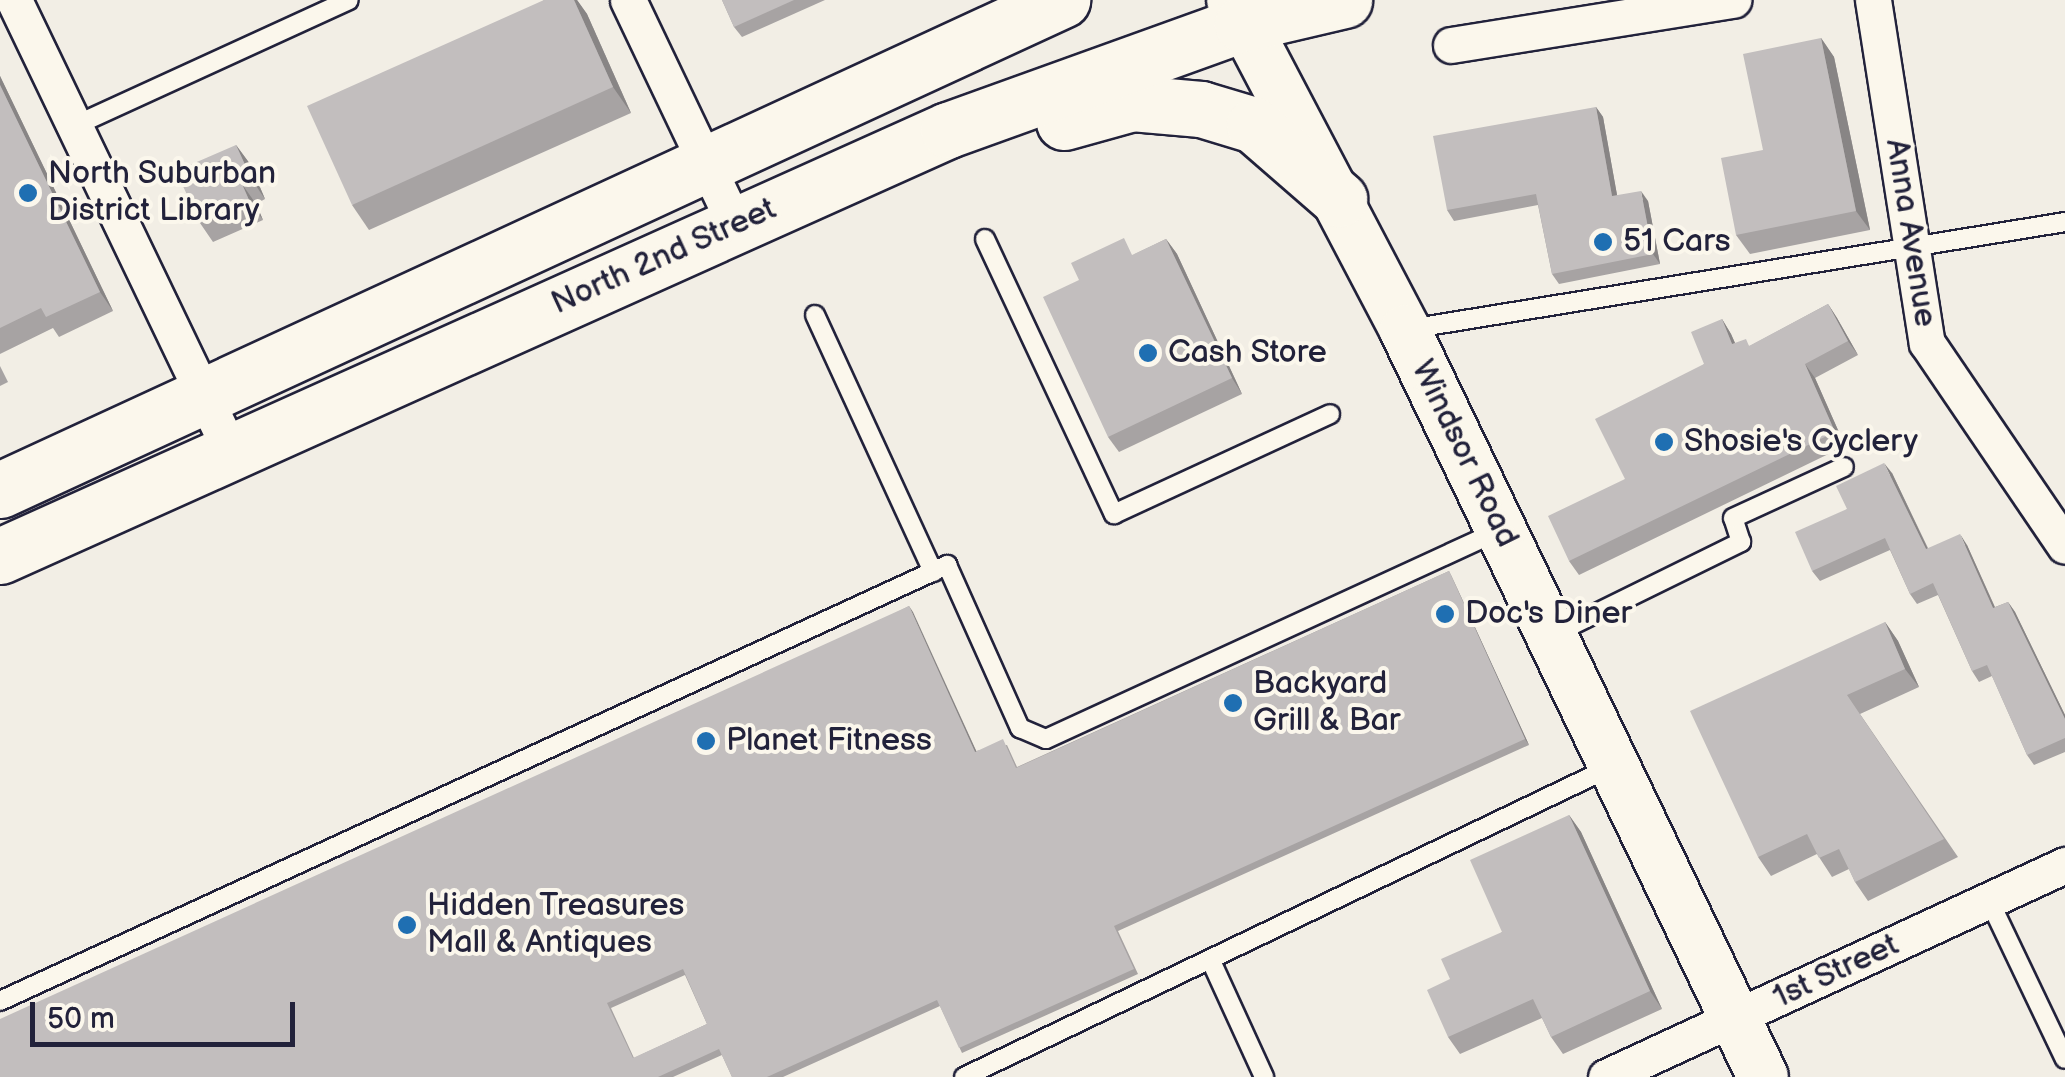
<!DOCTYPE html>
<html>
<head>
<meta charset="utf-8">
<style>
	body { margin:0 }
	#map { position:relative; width:2065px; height:1077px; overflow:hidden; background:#f2eee5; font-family:"Balsamiq Sans",sans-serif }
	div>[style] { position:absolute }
	.roads { filter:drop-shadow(2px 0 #22223b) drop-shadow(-2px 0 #22223b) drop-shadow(0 2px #22223b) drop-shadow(0 -2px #22223b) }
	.lane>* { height:18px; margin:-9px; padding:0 9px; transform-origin:9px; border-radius:9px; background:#fbf7ec }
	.street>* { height:35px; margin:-17.5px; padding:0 17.5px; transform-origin:17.5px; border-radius:17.5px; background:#fbf7ec }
	.secondary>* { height:50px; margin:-25px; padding:0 25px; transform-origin:25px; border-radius:25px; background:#fbf7ec }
	.primary>* { height:55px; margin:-27.5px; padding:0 27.5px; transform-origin:27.5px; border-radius:27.5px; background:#fbf7ec }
	.wall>* { inset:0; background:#a7a3a3 }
	.shaded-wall>* { inset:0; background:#888585 }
	.building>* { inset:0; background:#c2bebe }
	.dots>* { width:28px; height:28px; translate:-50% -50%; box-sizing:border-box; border:5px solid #fbf7ec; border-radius:50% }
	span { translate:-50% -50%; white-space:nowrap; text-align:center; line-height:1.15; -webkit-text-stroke:8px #fbf7ec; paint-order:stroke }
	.poi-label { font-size:32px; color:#22223b }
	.left { translate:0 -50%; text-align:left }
	.street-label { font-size:32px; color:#22223b }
	.scale { position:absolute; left:30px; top:1002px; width:265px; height:45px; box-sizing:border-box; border:5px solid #22223b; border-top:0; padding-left:12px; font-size:30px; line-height:35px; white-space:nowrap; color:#22223b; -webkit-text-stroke:8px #fbf7ec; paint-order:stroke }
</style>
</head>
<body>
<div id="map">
	<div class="roads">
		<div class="lane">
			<i style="left:74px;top:126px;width:302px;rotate:-24.6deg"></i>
			<i style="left:985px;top:239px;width:304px;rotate:64.9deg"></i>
			<i style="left:1114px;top:514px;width:238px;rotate:-24.8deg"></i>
			<i style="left:815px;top:315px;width:283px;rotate:65.3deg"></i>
			<i style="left:1409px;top:329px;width:665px;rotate:-9.26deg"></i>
			<i style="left:1552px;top:635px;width:211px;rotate:-26.2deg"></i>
			<i style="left:1741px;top:542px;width:25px;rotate:-108deg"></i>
			<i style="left:1733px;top:518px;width:122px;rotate:-24.7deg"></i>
			<i style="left:1989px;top:900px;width:176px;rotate:64.5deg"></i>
			<i style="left:1211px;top:961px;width:128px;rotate:65.4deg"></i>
			<i style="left:0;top:1001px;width:1043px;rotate:-24.72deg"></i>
			<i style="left:947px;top:565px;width:179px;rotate:65.9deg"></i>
			<i style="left:1020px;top:728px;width:28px;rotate:23deg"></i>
			<i style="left:1046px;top:739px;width:500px;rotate:-24.7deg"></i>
			<i style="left:964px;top:1077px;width:715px;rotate:-25.6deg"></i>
		</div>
		<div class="street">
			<i style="left:14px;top:0;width:504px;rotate:64.35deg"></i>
			<i style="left:628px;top:0;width:248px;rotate:64.5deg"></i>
			<i style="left:1873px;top:0;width:347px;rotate:81.1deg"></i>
			<i style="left:1927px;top:343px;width:245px;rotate:55.8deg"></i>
			<i style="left:1451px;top:45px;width:286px;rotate:-9.1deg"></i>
			<i style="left:1606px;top:1077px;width:506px;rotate:-24.79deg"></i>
		</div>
		<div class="secondary">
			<i style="left:1232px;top:0;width:373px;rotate:62.3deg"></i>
			<i style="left:1405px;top:330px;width:828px;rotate:64.39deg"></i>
		</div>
		<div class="primary">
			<i style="left:1064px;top:122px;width:71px;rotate:-15.6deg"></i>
			<i style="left:1132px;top:103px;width:69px;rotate:5deg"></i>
			<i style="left:1201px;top:109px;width:55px;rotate:16.8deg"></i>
			<i style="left:1254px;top:125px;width:113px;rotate:41deg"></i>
			<i style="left:0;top:490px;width:1170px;rotate:-24.77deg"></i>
			<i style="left:0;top:556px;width:1039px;rotate:-24.2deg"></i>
			<i style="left:948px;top:130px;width:313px;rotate:-19.8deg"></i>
			<i style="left:1242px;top:24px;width:105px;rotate:-13.2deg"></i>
		</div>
	</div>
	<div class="wall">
		<i style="clip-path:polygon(544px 0,577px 0,587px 14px,631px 113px,369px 230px,352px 205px)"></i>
		<i style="clip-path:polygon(722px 0,825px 0,742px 37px,734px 27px)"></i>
		<i style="clip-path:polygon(1821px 38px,1834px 57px,1870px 230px,1750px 254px,1736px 235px,1763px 150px)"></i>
		<i style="clip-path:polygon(0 76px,113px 311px,59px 337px,53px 328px,0 354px)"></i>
		<i style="clip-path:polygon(1596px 107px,1603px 117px,1617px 195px,1648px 201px,1660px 264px,1559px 284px,1552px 274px,1538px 205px,1454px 221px,1447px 210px)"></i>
		<i style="clip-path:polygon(236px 145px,250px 164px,265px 199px,256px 204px,263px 220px,213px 242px,200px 223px)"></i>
		<i style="clip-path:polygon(1166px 239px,1177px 254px,1242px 394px,1119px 452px,1108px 437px,1135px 254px)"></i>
		<i style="clip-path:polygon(1828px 304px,1837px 318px,1858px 355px,1815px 378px,1845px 446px,1579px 575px,1569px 561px,1704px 364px,1722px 319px,1731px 334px,1735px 343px,1750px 346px)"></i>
		<i style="clip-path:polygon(0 366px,8px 382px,0 386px)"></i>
		<i style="clip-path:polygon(1892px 473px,1928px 548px,1967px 545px,1995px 607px,2008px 602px,2015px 612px,2065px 715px,2065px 752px,2034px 765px,2027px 755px,1992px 676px,1979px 682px,1972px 671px,1938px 595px,1917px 604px,1910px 594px,1890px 550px,1820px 581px,1812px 571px,1847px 509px)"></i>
		<i style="clip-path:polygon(evenodd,1449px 571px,1529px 745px,1118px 931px,1138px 974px,962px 1053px,940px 1006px,783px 1077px,732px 1077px,722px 1055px,673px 1077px,0 1077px,909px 606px,976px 751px,1007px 745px,1017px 767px,1449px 571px,685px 975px,707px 1024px,634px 1058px,611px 1008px,685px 975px)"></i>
		<i style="clip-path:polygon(1885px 622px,1898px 641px,1919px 687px,1860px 714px,1958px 857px,1868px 901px,1855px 882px,1849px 869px,1832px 877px,1817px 854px,1771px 876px,1758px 857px)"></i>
		<i style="clip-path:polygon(1569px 815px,1581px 832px,1662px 1009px,1563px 1054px,1551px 1037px,1542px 1018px,1460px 1054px,1448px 1037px,1450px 979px,1502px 932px)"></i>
	</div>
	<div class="shaded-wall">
		<i style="clip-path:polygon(574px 0,577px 0,587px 14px,631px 113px,613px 87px)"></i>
		<i style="clip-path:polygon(1821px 38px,1834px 57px,1870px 230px,1856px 211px)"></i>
		<i style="clip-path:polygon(0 76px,113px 311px,100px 292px,0 85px)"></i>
		<i style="clip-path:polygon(1596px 107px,1603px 117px,1619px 206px,1612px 196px)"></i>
		<i style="clip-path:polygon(236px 145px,250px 164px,265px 199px,252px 180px)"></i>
		<i style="clip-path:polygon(242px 184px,256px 204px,263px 220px,249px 200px)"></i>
		<i style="clip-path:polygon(1641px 191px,1648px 201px,1660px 264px,1653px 254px)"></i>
		<i style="clip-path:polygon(1166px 239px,1177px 254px,1242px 394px,1232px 378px)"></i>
		<i style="clip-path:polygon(1828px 304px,1837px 318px,1858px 355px,1848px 341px)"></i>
		<i style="clip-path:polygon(1722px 319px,1731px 334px,1742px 359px,1732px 344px)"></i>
		<i style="clip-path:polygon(1805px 364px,1815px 378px,1845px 446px,1835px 432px)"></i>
		<i style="clip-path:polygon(1884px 463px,1892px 473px,1933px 560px,1926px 549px)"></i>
		<i style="clip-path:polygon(1960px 534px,1967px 545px,2000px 619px,1993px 608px)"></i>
		<i style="clip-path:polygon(1449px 571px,1452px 577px,1529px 745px,1525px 739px)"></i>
		<i style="clip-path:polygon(2008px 602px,2015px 612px,2065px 715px,2065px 719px)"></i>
		<i style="clip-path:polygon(909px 606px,913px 612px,979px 757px,975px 752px)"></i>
		<i style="clip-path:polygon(1885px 622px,1898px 641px,1919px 687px,1905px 669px)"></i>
		<i style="clip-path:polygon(1569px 815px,1581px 832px,1662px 1009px,1650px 991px)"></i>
	</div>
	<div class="building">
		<i style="clip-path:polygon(544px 0,574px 0,613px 87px,352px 205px,307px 106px)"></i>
		<i style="clip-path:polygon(722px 0,794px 0,734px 27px)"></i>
		<i style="clip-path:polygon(1821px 38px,1856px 211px,1736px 235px,1721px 158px,1763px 150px,1743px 54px)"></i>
		<i style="clip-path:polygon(0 85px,100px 292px,46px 317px,41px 308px,0 328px)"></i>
		<i style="clip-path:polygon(1596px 107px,1612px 196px,1641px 191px,1653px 254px,1552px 274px,1536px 194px,1447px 210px,1433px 136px)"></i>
		<i style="clip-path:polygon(236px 145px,252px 180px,242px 184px,249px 200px,200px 223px,176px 171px)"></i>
		<i style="clip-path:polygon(1124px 238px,1132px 255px,1166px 239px,1232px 378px,1108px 437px,1043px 297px,1079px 280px,1071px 263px)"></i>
		<i style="clip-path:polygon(1828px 304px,1848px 341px,1805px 364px,1835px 432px,1569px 561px,1548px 516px,1625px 479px,1595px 419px,1704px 364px,1691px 332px,1722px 319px,1732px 344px,1746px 339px,1749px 346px)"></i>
		<i style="clip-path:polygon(1884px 463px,1926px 549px,1960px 534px,1993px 608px,2008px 602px,2065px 719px,2065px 738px,2027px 755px,1987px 665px,1972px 671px,1933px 583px,1910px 594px,1885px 538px,1812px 571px,1795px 532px,1847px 509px,1836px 486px)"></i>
		<i style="clip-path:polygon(evenodd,1449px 571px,1525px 739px,1114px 926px,1134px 969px,959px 1048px,937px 1000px,767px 1077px,732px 1077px,719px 1049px,658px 1077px,0 1077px,0 1019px,909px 606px,975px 752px,1003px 739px,1016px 768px,1449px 571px,683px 969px,707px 1024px,633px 1058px,607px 1003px,683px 969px)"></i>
		<i style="clip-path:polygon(1885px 622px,1905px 669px,1847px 695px,1944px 839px,1855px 882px,1839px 849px,1819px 858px,1807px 834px,1758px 857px,1690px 711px)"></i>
		<i style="clip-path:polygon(1569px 815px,1650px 991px,1551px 1037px,1533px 999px,1448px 1037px,1427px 990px,1450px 979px,1441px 959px,1502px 932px,1470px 860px)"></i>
	</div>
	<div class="dots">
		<i style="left:28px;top:193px;background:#1f6fb2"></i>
		<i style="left:1603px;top:242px;background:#1f6fb2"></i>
		<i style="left:1148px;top:353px;background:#1f6fb2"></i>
		<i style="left:1664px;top:442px;background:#1f6fb2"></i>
		<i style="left:1445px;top:614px;background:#1f6fb2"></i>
		<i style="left:1233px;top:703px;background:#1f6fb2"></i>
		<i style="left:706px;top:741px;background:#1f6fb2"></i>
		<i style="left:407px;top:925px;background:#1f6fb2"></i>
	</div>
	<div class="poi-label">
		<span class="left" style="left:48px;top:193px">North Suburban<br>District Library</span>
		<span class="left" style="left:1623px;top:242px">51 Cars</span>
		<span class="left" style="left:1168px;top:353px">Cash Store</span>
		<span class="left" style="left:1684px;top:442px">Shosie's Cyclery</span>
		<span class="left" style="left:1465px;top:614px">Doc's Diner</span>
		<span class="left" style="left:1253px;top:703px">Backyard<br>Grill &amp; Bar</span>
		<span class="left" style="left:726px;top:741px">Planet Fitness</span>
		<span class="left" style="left:427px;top:925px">Hidden Treasures<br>Mall &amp; Antiques</span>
	</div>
	<div class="street-label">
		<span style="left:1910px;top:233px;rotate:81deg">Anna Avenue</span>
		<span style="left:664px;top:257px;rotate:-24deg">North 2nd Street</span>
		<span style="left:1464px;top:454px;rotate:64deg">Windsor Road</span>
		<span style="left:1836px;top:972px;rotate:-25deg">1st Street</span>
	</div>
	<div class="scale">50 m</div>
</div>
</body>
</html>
